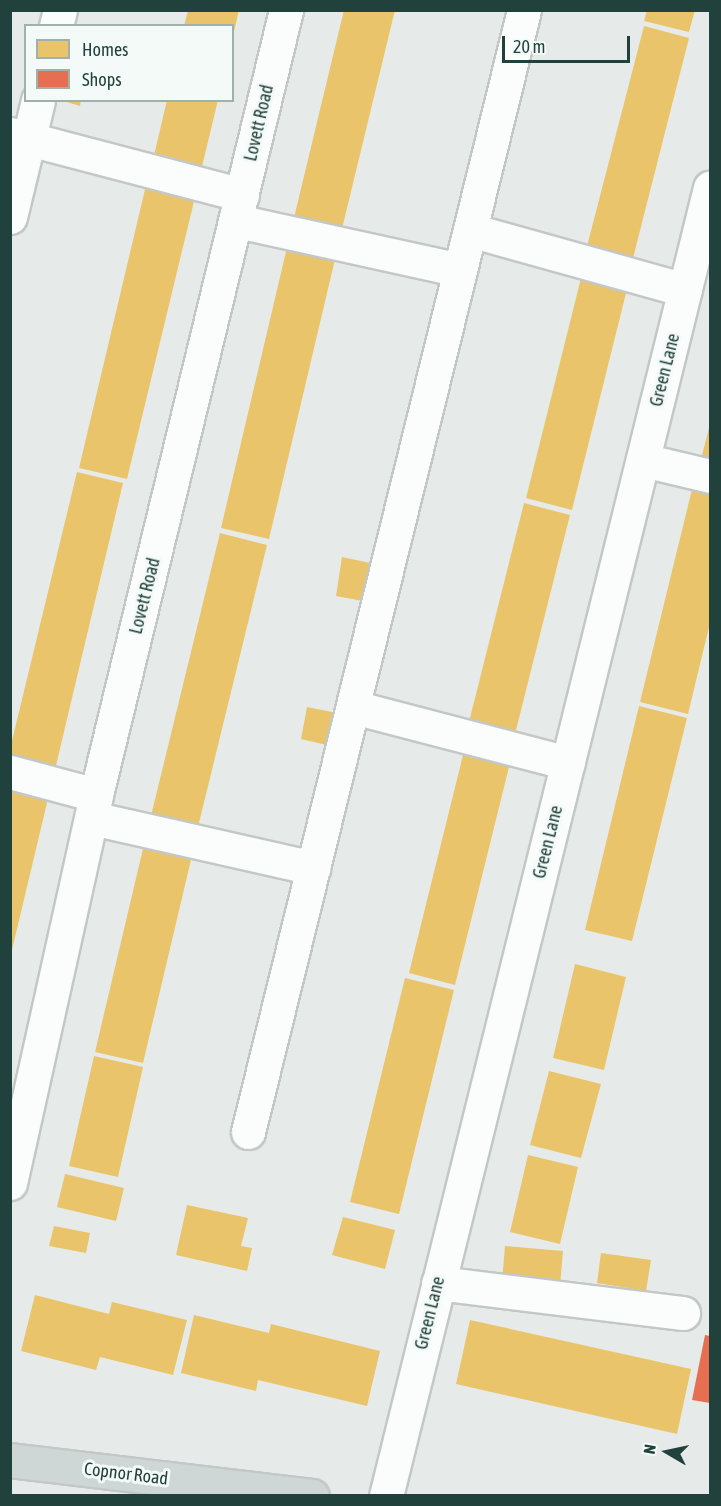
<!DOCTYPE html>
<html>
<head>
<meta charset="utf-8">
<style>
	body { margin:0 }
	#map { position:relative; width:721px; height:1506px; overflow:hidden; background:#e6ebea; font-family:"Asap Condensed",sans-serif }
	div>[style] { position:absolute }
	.homes>* { inset:0; background:#e9c46a }
	.shops>* { inset:0; background:#e76f51 }
	.roads { filter:drop-shadow(2px 0 #c3c8c7) drop-shadow(-2px 0 #c3c8c7) drop-shadow(0 2px #c3c8c7) drop-shadow(0 -2px #c3c8c7) }
	.minor>* { height:33px; margin:-16.5px; padding:0 16.5px; transform-origin:16.5px; border-radius:16.5px; background:#fbfcfc }
	.major>* { height:33px; margin:-16.5px; padding:0 16.5px; transform-origin:16.5px; border-radius:16.5px; background:#ced7d6 }
	span { translate:-50% -50%; white-space:nowrap; text-align:center; line-height:1.15; -webkit-text-stroke:6px #f4faf8; paint-order:stroke }
	.street-label { font-size:18px; color:#21413c }
	.frame { position:absolute; inset:0; border:12px solid #21413c; pointer-events:none }
	.legend { position:absolute; left:24px; top:24px; width:210px; height:78px; box-sizing:border-box; background:#f4faf8; border:2px solid #a0b0ad; margin:0; padding:8px 10px; list-style:none; font-size:18px; color:#21413c }
	.legend li { display:flex; align-items:center; gap:12px; height:30px }
	.legend b { width:30px; border:2px solid #a0b0ad }
	.north { position:absolute; left:637px; top:1422px; width:60px; height:60px; -webkit-text-stroke:4px #f4faf8; paint-order:stroke; rotate:279deg; font-size:16px; font-weight:700; line-height:24px; text-align:center; color:#21413c }
	.north::after { content:''; display:block; margin:auto; width:21px; height:27px; background:#21413c; clip-path:polygon(50% 0,100% 100%,50% 72%,0 100%) }
	.scale { position:absolute; left:502px; top:36px; width:128px; height:27px; box-sizing:border-box; border:3px solid #21413c; border-top:0; padding-left:8px; font-size:18px; line-height:21px; white-space:nowrap; color:#21413c; -webkit-text-stroke:4px #f4faf8; paint-order:stroke }
</style>
</head>
<body>
<div id="map">
	<div class="homes">
		<i style="clip-path:polygon(188px 10px,239px 10px,233px 36px,232px 26px,184px 26px)"></i>
		<i style="clip-path:polygon(344px 10px,395px 10px,340px 237px,292px 226px)"></i>
		<i style="clip-path:polygon(647px 10px,695px 10px,689px 32px,644px 21px)"></i>
		<i style="clip-path:polygon(644px 26px,689px 38px,631px 266px,585px 254px)"></i>
		<i style="clip-path:polygon(60px 100px,81px 100px,80px 106px)"></i>
		<i style="clip-path:polygon(167px 100px,218px 100px,200px 175px,152px 164px)"></i>
		<i style="clip-path:polygon(147px 181px,196px 193px,127px 479px,79px 468px)"></i>
		<i style="clip-path:polygon(288px 243px,336px 255px,269px 539px,221px 528px)"></i>
		<i style="clip-path:polygon(583px 270px,629px 281px,572px 510px,526px 498px)"></i>
		<i style="clip-path:polygon(710px 424px,710px 465px,700px 463px)"></i>
		<i style="clip-path:polygon(77px 472px,123px 483px,54px 774px,10px 764px,10px 749px)"></i>
		<i style="clip-path:polygon(695px 477px,710px 480px,710px 623px,688px 714px,640px 702px)"></i>
		<i style="clip-path:polygon(524px 503px,570px 515px,513px 742px,467px 730px)"></i>
		<i style="clip-path:polygon(220px 533px,267px 545px,197px 831px,150px 820px)"></i>
		<i style="clip-path:polygon(342px 557px,375px 564px,368px 602px,336px 596px)"></i>
		<i style="clip-path:polygon(639px 706px,687px 718px,632px 941px,585px 930px)"></i>
		<i style="clip-path:polygon(307px 707px,337px 713px,331px 746px,301px 739px)"></i>
		<i style="clip-path:polygon(465px 747px,511px 759px,455px 985px,409px 973px)"></i>
		<i style="clip-path:polygon(10px 777px,51px 786px,11px 954px,10px 954px)"></i>
		<i style="clip-path:polygon(146px 836px,194px 847px,143px 1063px,95px 1052px)"></i>
		<i style="clip-path:polygon(575px 964px,626px 977px,604px 1070px,553px 1058px)"></i>
		<i style="clip-path:polygon(405px 978px,454px 990px,399px 1214px,350px 1202px)"></i>
		<i style="clip-path:polygon(94px 1056px,143px 1067px,118px 1177px,69px 1166px)"></i>
		<i style="clip-path:polygon(549px 1071px,601px 1084px,581px 1158px,530px 1145px)"></i>
		<i style="clip-path:polygon(528px 1155px,578px 1167px,560px 1244px,510px 1232px)"></i>
		<i style="clip-path:polygon(65px 1174px,124px 1188px,116px 1221px,57px 1207px)"></i>
		<i style="clip-path:polygon(187px 1205px,248px 1218px,241px 1246px,252px 1248px,247px 1271px,176px 1255px)"></i>
		<i style="clip-path:polygon(343px 1217px,395px 1230px,385px 1269px,332px 1255px)"></i>
		<i style="clip-path:polygon(54px 1226px,90px 1233px,86px 1253px,49px 1246px)"></i>
		<i style="clip-path:polygon(505px 1246px,563px 1251px,560px 1286px,502px 1281px)"></i>
		<i style="clip-path:polygon(601px 1253px,651px 1260px,646px 1291px,597px 1283px)"></i>
		<i style="clip-path:polygon(35px 1295px,109px 1314px,112px 1302px,187px 1320px,173px 1375px,100px 1357px,96px 1370px,21px 1351px)"></i>
		<i style="clip-path:polygon(194px 1315px,269px 1333px,271px 1324px,380px 1351px,367px 1406px,258px 1380px,256px 1391px,181px 1373px)"></i>
		<i style="clip-path:polygon(470px 1320px,691px 1369px,677px 1434px,456px 1384px)"></i>
	</div>
	<div class="shops">
		<i style="clip-path:polygon(705px 1335px,710px 1336px,710px 1403px,692px 1400px)"></i>
	</div>
	<div class="roads">
		<div class="minor">
			<i style="left:56px;top:26px;width:16px;rotate:-76deg"></i>
			<i style="left:10px;top:134px;width:240px;rotate:14.7deg"></i>
			<i style="left:10px;top:217px;width:120px;rotate:-76.5deg"></i>
			<i style="left:237px;top:221px;width:228px;rotate:12.4deg"></i>
			<i style="left:470px;top:230px;width:223px;rotate:15.6deg"></i>
			<i style="left:643px;top:460px;width:69px;rotate:13.4deg"></i>
			<i style="left:353px;top:707px;width:222px;rotate:14.6deg"></i>
			<i style="left:10px;top:772px;width:89px;rotate:15deg"></i>
			<i style="left:92px;top:818px;width:227px;rotate:12.7deg"></i>
			<i style="left:248px;top:1132px;width:1155px;rotate:-76.18deg"></i>
			<i style="left:10px;top:1183px;width:397px;rotate:-77.5deg"></i>
			<i style="left:96px;top:795px;width:808px;rotate:-76.39deg"></i>
			<i style="left:438px;top:1283px;width:247px;rotate:7deg"></i>
			<i style="left:386px;top:1496px;width:1348px;rotate:-76.09deg"></i>
		</div>
		<div class="major">
			<i style="left:10px;top:1460px;width:304px;rotate:6.8deg"></i>
		</div>
	</div>
	<div class="street-label">
		<span style="left:259px;top:123px;rotate:-77deg">Lovett Road</span>
		<span style="left:665px;top:370px;rotate:-76deg">Green Lane</span>
		<span style="left:145px;top:596px;rotate:-76deg">Lovett Road</span>
		<span style="left:548px;top:842px;rotate:-76deg">Green Lane</span>
		<span style="left:430px;top:1313px;rotate:-76deg">Green Lane</span>
		<span style="left:126px;top:1474px;rotate:7deg">Copnor Road</span>
	</div>
	<div class="frame"></div>
	<ul class="legend">
	<li><b style="height:16px;background:#e9c46a"></b>Homes</li>
	<li><b style="height:16px;background:#e76f51"></b>Shops</li>
	</ul>
	<div class="north">N</div>
	<div class="scale">20 m</div>
</div>
</body>
</html>
